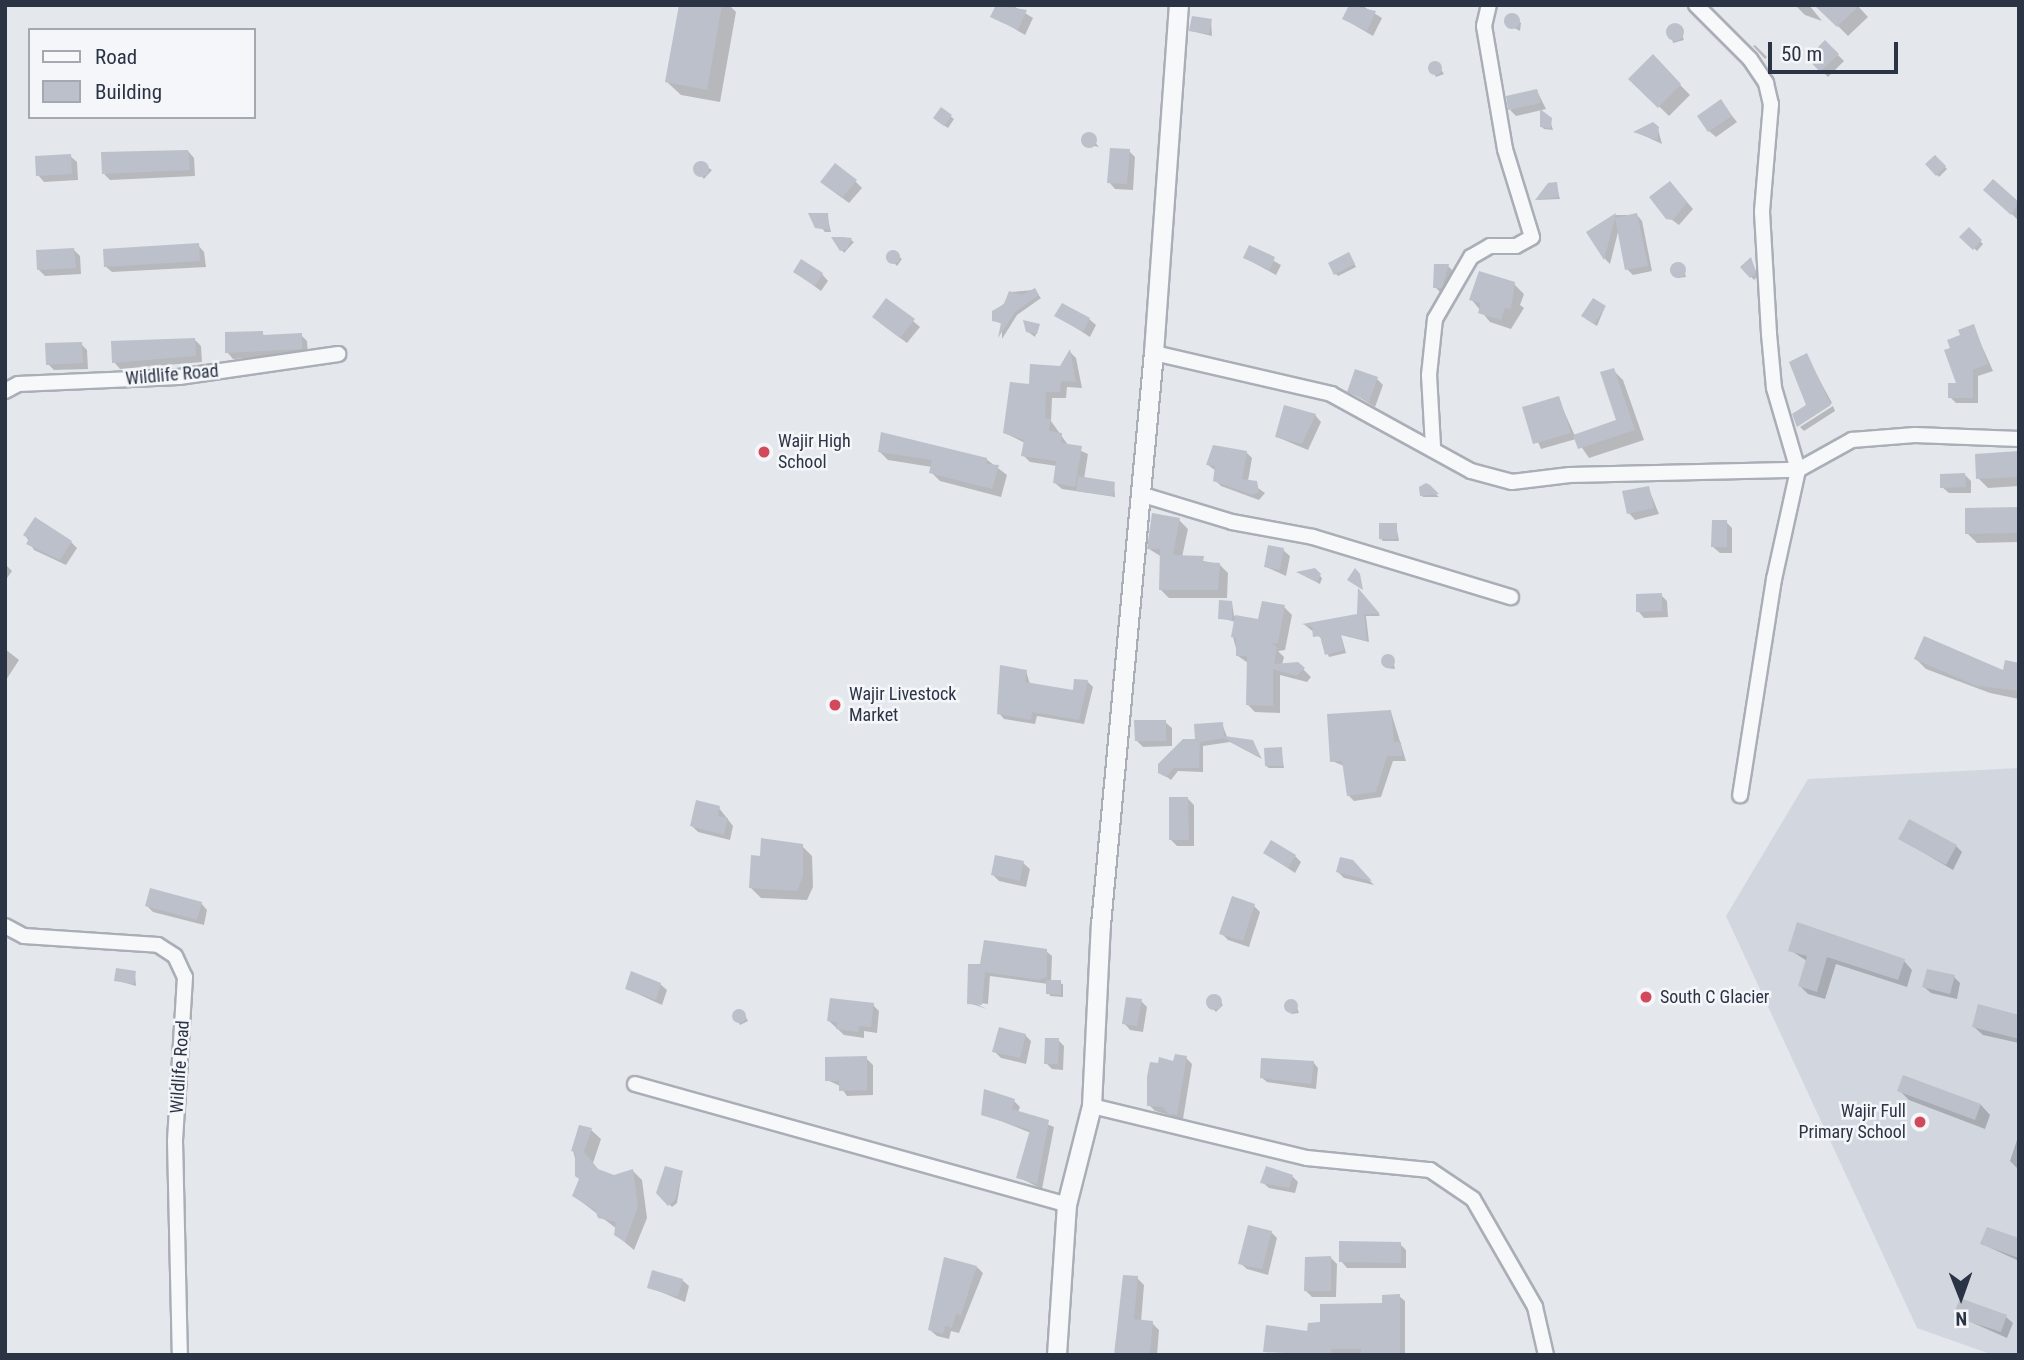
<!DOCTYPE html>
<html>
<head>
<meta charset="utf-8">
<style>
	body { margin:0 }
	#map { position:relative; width:2024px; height:1360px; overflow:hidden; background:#e4e7ec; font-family:"Roboto Condensed",sans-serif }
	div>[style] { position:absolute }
	.built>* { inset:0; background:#d2d6de }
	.shadow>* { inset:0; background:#0003 }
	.building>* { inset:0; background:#bbc0ca }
	.round { border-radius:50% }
	.roads { filter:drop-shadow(2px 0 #a9aeb7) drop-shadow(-2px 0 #a9aeb7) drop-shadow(0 2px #a9aeb7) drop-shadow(0 -2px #a9aeb7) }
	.minor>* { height:14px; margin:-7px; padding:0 7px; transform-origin:7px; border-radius:7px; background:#f7f8fa }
	.tertiary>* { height:18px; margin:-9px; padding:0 9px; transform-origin:9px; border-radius:9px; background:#f7f8fa }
	.dots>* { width:19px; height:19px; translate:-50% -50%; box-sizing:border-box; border:4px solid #f4f6f9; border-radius:50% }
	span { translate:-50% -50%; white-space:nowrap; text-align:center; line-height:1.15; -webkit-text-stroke:5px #f4f6f9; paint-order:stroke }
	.street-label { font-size:18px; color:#2b3445 }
	.poi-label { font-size:18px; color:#2b3445 }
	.left { translate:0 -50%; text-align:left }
	.right { translate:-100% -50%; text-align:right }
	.frame { position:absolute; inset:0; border:7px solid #2b3445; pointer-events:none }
	.legend { position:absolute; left:28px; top:28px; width:228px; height:91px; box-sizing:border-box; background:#f4f6f9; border:2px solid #a4a8b1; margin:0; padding:9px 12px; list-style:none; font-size:21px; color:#2b3445 }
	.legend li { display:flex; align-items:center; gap:14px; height:35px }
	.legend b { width:35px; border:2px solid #a4a8b1 }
	.north { position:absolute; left:1926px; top:1262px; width:70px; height:70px; -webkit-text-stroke:5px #f4f6f9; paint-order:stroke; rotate:179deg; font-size:19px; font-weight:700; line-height:28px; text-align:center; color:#2b3445 }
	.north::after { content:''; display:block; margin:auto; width:24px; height:32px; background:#2b3445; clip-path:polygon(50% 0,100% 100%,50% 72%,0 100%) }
	.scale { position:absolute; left:1768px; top:42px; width:130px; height:32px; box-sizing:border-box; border:4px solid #2b3445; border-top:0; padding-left:9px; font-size:21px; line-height:24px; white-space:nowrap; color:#2b3445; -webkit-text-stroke:5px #f4f6f9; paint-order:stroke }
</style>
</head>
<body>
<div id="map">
	<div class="built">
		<i style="clip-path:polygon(2019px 768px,2019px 1355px,1993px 1355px,1917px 1328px,1726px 916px,1808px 779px)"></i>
	</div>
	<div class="shadow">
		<i style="clip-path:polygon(681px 5px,729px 5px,736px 12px,720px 102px,681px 95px,667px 82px)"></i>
		<i style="clip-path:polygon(998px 5px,1012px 5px,1033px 18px,1025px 35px,993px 16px)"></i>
		<i style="clip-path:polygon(1351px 5px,1361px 5px,1382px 18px,1373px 36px,1344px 19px)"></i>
		<i style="clip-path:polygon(1795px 5px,1809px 5px,1822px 21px,1805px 15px)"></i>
		<i style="clip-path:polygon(1817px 5px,1857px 5px,1868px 17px,1848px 36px)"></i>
		<i style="clip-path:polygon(1511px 15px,1521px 23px,1520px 31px,1507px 24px)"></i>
		<i style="clip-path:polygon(1211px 20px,1212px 36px,1191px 31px)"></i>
		<i style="clip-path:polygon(1679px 26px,1684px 40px,1673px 43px,1670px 28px)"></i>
		<i style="clip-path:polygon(1825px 42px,1844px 61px,1828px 77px,1809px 58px)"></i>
		<i style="clip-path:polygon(1755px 45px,1767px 57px,1765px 59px,1753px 46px)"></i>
		<i style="clip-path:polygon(1653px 57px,1690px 95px,1669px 116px,1631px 79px)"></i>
		<i style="clip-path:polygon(1437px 63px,1444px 74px,1436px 77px,1430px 67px)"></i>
		<i style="clip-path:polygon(1537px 91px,1546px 109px,1516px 116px,1510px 110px)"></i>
		<i style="clip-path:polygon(1721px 102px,1737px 122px,1716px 137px,1709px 131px)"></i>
		<i style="clip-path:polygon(941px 109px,954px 119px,948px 128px,937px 121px)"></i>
		<i style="clip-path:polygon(1549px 117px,1553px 130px,1544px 129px,1542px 127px)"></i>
		<i style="clip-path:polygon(1658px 129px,1662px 144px,1636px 132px)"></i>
		<i style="clip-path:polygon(1088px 135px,1091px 138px,1099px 147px,1084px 144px)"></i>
		<i style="clip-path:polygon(188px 151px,194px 158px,195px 176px,110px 180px,104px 174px)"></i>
		<i style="clip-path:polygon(1129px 151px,1135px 157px,1133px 190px,1115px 189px,1109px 182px)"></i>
		<i style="clip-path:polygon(70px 156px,77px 162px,78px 180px,44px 182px,38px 175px)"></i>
		<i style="clip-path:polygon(1935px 157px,1947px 169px,1939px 177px,1928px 164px)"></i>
		<i style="clip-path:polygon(702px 164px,712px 170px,704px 179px,695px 169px)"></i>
		<i style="clip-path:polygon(855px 181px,862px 188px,849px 203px,829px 188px)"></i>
		<i style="clip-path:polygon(1993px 181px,2019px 205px,2018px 220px,1986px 190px)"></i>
		<i style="clip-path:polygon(1556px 184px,1560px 199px,1537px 200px,1549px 185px)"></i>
		<i style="clip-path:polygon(1676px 189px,1693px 209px,1679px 225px,1668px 217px)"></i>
		<i style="clip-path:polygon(811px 215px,827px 215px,831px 232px,825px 232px)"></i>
		<i style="clip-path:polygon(1616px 215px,1637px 215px,1642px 221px,1652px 271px,1633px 275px,1627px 269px,1619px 228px,1610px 264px,1605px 259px,1589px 233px)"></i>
		<i style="clip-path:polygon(1969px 230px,1983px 244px,1977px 251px,1962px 237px)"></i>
		<i style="clip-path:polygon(834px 239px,851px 240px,854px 242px,844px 253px)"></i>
		<i style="clip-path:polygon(198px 245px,204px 252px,206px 267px,112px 272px,105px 266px)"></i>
		<i style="clip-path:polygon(1249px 247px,1281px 265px,1276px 275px,1245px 258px)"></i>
		<i style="clip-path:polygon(74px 250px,80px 256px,81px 274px,45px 276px,39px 270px)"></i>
		<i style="clip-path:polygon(893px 252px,902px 259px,897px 266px,888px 257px)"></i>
		<i style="clip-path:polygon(1351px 257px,1356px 267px,1338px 276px,1335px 273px)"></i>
		<i style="clip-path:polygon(1751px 259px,1758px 276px,1754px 280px,1742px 267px)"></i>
		<i style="clip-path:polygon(1448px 266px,1454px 272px,1448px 294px,1441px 293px,1435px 287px)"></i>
		<i style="clip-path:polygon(1683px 267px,1686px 277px,1677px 278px,1674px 268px)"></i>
		<i style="clip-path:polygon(795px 272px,822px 274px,828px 281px,821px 291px)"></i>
		<i style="clip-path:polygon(1514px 284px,1524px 294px,1520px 305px,1524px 308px,1511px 329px,1490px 322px,1471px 299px)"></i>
		<i style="clip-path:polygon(1034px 290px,1041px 298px,1017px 315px,1002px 339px,1002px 324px,994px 320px,1011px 292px)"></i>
		<i style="clip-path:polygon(1605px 307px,1597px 326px,1586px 319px)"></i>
		<i style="clip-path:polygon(1056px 315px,1089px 319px,1096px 325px,1090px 337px)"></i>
		<i style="clip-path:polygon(913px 321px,920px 327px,907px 343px,880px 323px)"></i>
		<i style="clip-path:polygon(1039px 325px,1035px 337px,1027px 331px)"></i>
		<i style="clip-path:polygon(1973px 326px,1993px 371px,1978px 376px,1978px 403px,1956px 403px,1950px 397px,1958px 385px,1952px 349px)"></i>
		<i style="clip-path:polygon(262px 333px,266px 337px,301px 335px,307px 341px,308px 355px,233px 359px,227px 352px)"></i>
		<i style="clip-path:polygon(195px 340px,201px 346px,202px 362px,120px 369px,114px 362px)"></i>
		<i style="clip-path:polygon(81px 344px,87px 350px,88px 369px,54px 370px,48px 364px)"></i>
		<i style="clip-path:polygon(1070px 352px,1076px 358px,1082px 388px,1067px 387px,1066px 398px,1052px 398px,1051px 421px,1068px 445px,1088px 454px,1084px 479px,1114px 483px,1115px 497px,1062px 489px,1055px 483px,1057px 466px,1030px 462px,1023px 455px,1025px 443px,1005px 433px,1031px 386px,1061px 368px)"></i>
		<i style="clip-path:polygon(1806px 355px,1832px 403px,1798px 424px,1808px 406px)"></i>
		<i style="clip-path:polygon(1613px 370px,1623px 380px,1644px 440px,1589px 458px,1576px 439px,1541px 449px,1524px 408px,1558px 398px,1575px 436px,1618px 421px)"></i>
		<i style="clip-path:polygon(1377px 379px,1383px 385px,1375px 407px,1349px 391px)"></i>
		<i style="clip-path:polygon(1833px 406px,1835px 411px,1804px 431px,1800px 427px)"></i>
		<i style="clip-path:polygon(1315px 415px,1321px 422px,1308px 450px,1277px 437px)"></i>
		<i style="clip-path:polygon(879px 451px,986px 459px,1007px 475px,1001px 497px,940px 481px,931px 472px,932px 467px,888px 460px)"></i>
		<i style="clip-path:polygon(1246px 452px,1252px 458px,1248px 481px,1265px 493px,1259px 500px,1221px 486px,1215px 480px,1216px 471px,1208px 465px)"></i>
		<i style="clip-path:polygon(2019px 453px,2019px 486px,1988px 488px,1978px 478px)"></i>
		<i style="clip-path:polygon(1965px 475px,1971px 481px,1971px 493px,1949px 493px,1942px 487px)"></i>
		<i style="clip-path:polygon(1427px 486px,1439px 497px,1423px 497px,1420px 492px)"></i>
		<i style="clip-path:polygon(1648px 487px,1659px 514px,1635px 520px,1629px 513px)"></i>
		<i style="clip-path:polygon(2019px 509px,2019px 542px,1977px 543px,1967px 533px)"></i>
		<i style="clip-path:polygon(1179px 520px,1188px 529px,1182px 557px,1219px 564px,1228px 573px,1227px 598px,1169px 598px,1160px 589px,1162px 557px,1149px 549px)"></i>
		<i style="clip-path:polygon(1726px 522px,1732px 528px,1732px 553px,1720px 553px,1713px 547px)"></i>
		<i style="clip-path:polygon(1396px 525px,1399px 541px,1383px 541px,1381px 539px)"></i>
		<i style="clip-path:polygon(25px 535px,71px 542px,77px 548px,66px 565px,34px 550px)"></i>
		<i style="clip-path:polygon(1283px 550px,1290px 556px,1286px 576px,1266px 567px)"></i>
		<i style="clip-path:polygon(5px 564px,12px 571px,5px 581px)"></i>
		<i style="clip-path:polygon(1314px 570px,1322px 578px,1320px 584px,1299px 573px)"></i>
		<i style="clip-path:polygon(1360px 592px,1380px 616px,1366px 616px,1369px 642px,1341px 635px,1346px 653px,1329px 657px,1322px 639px,1305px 625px,1359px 616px)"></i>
		<i style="clip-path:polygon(1661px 595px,1667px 601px,1668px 617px,1644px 618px,1638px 611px)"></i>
		<i style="clip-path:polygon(1232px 602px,1234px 616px,1260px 621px,1284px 607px,1292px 615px,1285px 650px,1278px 651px,1284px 657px,1282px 665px,1297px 663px,1311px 677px,1307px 682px,1280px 675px,1280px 713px,1255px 712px,1248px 705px,1248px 663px,1238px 656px,1233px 637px,1236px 622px,1220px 618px)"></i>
		<i style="clip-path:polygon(5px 649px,19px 660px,6px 680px,5px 679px)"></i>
		<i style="clip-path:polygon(1392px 656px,1395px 669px,1386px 668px,1384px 657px)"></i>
		<i style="clip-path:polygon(1916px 659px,2005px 672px,2019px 664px,2019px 699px,1990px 693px,1926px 669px)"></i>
		<i style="clip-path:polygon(1026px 671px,1030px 684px,1075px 692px,1075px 681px,1088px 682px,1093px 687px,1084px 724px,1037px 716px,1035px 724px,1004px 719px,999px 713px)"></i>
		<i style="clip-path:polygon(1391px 712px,1406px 761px,1393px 761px,1381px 797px,1354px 801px,1348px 795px,1344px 766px,1332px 761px)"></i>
		<i style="clip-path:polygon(1165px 722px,1172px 728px,1172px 746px,1143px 747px,1136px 740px)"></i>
		<i style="clip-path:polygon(1222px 724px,1228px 739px,1252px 742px,1262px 759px,1230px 742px,1203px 746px,1203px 772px,1178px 771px,1171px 780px,1164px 775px,1197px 740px)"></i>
		<i style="clip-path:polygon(1281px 749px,1284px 768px,1269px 768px,1266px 766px)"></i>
		<i style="clip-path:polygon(1187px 798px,1194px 805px,1194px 846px,1177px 846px,1171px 840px)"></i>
		<i style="clip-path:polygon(719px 808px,733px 826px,730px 840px,698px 832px,692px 826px)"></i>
		<i style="clip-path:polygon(1900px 839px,1956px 846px,1962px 852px,1953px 870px)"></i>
		<i style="clip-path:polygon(802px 846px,812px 856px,813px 887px,807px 900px,761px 898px,751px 888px,762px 858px)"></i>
		<i style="clip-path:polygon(1265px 853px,1295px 856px,1301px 862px,1295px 873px)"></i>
		<i style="clip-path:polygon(1350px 861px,1374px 885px,1344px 878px,1338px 872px)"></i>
		<i style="clip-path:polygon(1023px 863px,1030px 869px,1026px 887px,999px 881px,993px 875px)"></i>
		<i style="clip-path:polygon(201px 903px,207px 910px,204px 925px,153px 912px,147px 906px)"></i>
		<i style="clip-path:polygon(1254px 906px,1260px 912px,1249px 947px,1228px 940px,1221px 933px)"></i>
		<i style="clip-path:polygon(1799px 924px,1904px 961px,1912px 970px,1907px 987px,1836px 964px,1825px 999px,1808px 994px,1800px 986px,1807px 961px,1790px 950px)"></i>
		<i style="clip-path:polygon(1046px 951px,1052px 956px,1051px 982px,1063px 984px,1063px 997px,1050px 996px,1048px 984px,990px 976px,988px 1004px,972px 1002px,987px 1009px,969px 1003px,981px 966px)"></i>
		<i style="clip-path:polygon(135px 973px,136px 986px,115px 980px)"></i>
		<i style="clip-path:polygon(1954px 977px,1960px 983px,1957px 999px,1931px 993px,1924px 987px)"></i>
		<i style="clip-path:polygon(660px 984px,667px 990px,662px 1005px,627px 989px)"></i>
		<i style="clip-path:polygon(1214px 994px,1223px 1005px,1216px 1012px,1209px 1005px)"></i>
		<i style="clip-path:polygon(1141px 1001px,1147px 1007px,1143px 1032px,1130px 1030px,1124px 1023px)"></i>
		<i style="clip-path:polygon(1295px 1002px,1299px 1013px,1291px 1014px,1288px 1003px)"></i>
		<i style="clip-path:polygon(873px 1005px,879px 1011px,877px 1033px,864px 1031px,864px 1038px,844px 1035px,829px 1021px)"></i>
		<i style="clip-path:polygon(743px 1012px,748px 1021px,740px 1025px,734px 1014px)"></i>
		<i style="clip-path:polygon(2019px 1016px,2019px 1043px,1983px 1035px,1974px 1027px)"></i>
		<i style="clip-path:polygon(1025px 1035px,1031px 1041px,1026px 1064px,1001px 1058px,994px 1051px)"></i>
		<i style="clip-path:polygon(1058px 1040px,1064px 1046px,1063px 1070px,1052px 1069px,1046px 1063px)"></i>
		<i style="clip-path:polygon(866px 1058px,873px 1065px,873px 1095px,847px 1096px,840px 1086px,827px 1080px)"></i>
		<i style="clip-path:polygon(1186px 1058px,1192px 1064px,1183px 1119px,1155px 1111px,1149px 1105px,1174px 1063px)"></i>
		<i style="clip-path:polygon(1313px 1062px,1318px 1068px,1316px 1089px,1267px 1082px,1261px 1077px)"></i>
		<i style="clip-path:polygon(1899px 1090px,1981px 1105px,1990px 1115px,1985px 1129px,1909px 1100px)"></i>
		<i style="clip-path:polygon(1014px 1101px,1020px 1107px,1018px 1112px,1054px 1127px,1042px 1189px,1018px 1177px,1031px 1133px,983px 1114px)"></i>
		<i style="clip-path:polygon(591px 1130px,601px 1139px,593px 1163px,600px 1172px,614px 1177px,633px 1171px,642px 1180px,647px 1218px,634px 1250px,616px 1235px,617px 1229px,574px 1196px,580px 1180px,573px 1150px)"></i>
		<i style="clip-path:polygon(2019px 1134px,2019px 1170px,2010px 1161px)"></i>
		<i style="clip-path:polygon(682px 1173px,677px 1203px,672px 1207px,658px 1193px)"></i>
		<i style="clip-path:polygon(1292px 1176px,1298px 1182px,1295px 1193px,1269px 1188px,1262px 1182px)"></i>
		<i style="clip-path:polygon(1271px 1232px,1277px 1238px,1268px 1275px,1247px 1269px,1240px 1263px)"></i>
		<i style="clip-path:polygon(2019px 1240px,2019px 1261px,1982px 1244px)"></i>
		<i style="clip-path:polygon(1400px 1244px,1406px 1250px,1406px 1268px,1347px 1268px,1341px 1261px)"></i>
		<i style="clip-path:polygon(1331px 1258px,1337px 1264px,1336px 1297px,1312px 1297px,1306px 1291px)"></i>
		<i style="clip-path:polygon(977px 1267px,983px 1273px,959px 1333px,951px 1331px,949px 1339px,937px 1336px,930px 1330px)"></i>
		<i style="clip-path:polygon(1137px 1278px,1144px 1285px,1141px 1322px,1152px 1323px,1159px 1330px,1157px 1355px,1116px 1355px)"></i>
		<i style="clip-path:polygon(682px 1280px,689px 1286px,685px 1302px,649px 1287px)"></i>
		<i style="clip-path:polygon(1399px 1296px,1405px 1301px,1405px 1355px,1265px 1352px)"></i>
		<i style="clip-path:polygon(1955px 1315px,2006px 1317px,2013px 1323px,2007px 1338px)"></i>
	</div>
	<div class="building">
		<i style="clip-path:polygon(679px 5px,722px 5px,707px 90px,665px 82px)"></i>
		<i style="clip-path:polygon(996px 5px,1027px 10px,1018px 30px,990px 17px)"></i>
		<i style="clip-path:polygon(1349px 5px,1376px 11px,1367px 31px,1342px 19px)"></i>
		<i style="clip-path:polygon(1814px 5px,1860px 5px,1837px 27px)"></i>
		<i class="round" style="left:1504px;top:13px;width:16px;height:16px"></i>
		<i style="clip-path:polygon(1192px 16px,1212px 19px,1209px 34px,1189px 31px)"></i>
		<i class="round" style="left:1666px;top:23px;width:18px;height:18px"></i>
		<i style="clip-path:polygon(1825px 40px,1839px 54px,1820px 72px,1807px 58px)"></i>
		<i style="clip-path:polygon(1653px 54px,1681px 84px,1658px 108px,1628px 79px)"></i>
		<i class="round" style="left:1428px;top:61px;width:14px;height:14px"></i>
		<i style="clip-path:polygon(1537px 89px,1541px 103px,1508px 110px,1506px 96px)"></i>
		<i style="clip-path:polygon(1721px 99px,1732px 116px,1708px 132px,1697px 116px)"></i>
		<i style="clip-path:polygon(941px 107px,952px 115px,944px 126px,933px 118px)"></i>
		<i style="clip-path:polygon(1540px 109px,1552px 118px,1551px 128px,1540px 127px)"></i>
		<i style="clip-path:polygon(1653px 122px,1659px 127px,1657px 140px,1633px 132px)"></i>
		<i class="round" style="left:1081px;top:132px;width:16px;height:16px"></i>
		<i style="clip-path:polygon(1110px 148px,1130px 149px,1127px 184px,1107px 183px)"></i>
		<i style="clip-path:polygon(188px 150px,190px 170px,102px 174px,101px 152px)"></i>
		<i style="clip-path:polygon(71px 154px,72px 174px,36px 176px,35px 156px)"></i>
		<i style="clip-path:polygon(1935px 155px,1946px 166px,1936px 176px,1925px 164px)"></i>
		<i class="round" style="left:693px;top:161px;width:16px;height:16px"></i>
		<i style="clip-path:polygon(835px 163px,857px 180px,842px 198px,820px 182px)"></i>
		<i style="clip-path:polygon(1993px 179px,2019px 202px,2011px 215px,1983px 190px)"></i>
		<i style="clip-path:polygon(1670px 181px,1687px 202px,1673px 220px,1666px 219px,1649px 197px)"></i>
		<i style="clip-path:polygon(1557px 182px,1559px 197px,1535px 200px,1548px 183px)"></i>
		<i style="clip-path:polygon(808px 213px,828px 213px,829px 230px,815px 228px)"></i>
		<i style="clip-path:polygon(1616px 213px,1615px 218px,1637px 213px,1648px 266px,1625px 270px,1615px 218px,1604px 260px,1586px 232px)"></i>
		<i style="clip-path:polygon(1969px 227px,1982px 240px,1973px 250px,1959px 237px)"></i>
		<i style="clip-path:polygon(831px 237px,843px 237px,852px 238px,847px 249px,840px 251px)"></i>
		<i style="clip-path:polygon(199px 243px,200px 261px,104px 267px,103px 249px)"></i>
		<i style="clip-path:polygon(1249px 245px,1275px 257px,1270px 270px,1243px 258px)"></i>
		<i style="clip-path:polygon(74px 248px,76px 268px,37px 270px,36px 250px)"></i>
		<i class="round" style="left:886px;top:250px;width:14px;height:14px"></i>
		<i style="clip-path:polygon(1349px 252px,1355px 264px,1334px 275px,1328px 263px)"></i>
		<i style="clip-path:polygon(1751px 257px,1756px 273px,1750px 278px,1740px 267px)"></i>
		<i style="clip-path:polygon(801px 259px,823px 273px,815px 286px,793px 272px)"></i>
		<i class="round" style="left:1670px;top:262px;width:16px;height:16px"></i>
		<i style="clip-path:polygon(1434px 264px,1449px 264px,1442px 288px,1433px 288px)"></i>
		<i style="clip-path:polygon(1479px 271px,1515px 282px,1511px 309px,1505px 308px,1501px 320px,1478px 313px,1481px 303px,1469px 300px)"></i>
		<i style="clip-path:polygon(1035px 288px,1039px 295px,1015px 312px,998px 338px,1001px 323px,992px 321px,992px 311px,1004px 304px,1009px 291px,1022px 295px)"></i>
		<i style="clip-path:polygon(886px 298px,915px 319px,900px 338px,872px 317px)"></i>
		<i style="clip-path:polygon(1593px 298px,1606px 306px,1594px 324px,1581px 316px)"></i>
		<i style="clip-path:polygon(1062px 303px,1090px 318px,1083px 332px,1054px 316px)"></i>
		<i style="clip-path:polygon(1023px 320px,1040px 324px,1037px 334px,1026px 332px)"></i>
		<i style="clip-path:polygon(1974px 324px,1988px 364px,1973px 370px,1973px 398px,1948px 398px,1948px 383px,1956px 383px,1944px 350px,1950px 348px,1947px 340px,1960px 335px,1958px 330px)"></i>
		<i style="clip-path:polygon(263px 331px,263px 335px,302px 333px,302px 349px,225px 353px,225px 332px)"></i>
		<i style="clip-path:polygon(195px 338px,196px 356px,112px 363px,111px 341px)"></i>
		<i style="clip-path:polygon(82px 342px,83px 363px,46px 365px,45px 343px)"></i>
		<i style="clip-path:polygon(1070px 349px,1076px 382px,1061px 381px,1060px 392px,1046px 392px,1045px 418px,1051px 419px,1049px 431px,1062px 433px,1061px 443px,1082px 446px,1075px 487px,1053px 483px,1056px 461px,1021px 456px,1024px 440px,1003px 433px,1010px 382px,1029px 384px,1030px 364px,1060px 366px)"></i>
		<i style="clip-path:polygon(1807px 353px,1831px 405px,1797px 427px,1792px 414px,1806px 405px,1789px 362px)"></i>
		<i style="clip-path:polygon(1614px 368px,1635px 430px,1578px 449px,1573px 435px,1616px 420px,1600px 372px)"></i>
		<i style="clip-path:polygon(1355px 369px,1378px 377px,1369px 402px,1347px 392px)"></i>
		<i style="clip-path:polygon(1559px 396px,1571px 433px,1533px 444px,1522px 407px)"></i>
		<i style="clip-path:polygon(1284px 405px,1316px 414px,1302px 444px,1275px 437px)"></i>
		<i style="clip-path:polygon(881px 432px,987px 458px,987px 464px,999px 465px,992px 489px,929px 473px,932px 460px,878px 452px)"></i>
		<i style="clip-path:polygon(1213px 445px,1247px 451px,1242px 479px,1257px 481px,1259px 492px,1252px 495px,1213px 481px,1215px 466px,1206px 465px)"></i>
		<i style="clip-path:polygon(2019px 451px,2019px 477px,1976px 479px,1975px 454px)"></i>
		<i style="clip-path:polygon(1965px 473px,1966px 487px,1940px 488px,1940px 474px)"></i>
		<i style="clip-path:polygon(1078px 476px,1115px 482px,1113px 496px,1076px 491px)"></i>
		<i style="clip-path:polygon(1426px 483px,1430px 485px,1439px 494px,1420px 496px,1419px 487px)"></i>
		<i style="clip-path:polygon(1649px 486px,1654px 508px,1627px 514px,1622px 491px)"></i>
		<i style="clip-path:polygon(2019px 507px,2019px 533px,1965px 534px,1965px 508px)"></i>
		<i style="clip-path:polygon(1152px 513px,1180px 518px,1173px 555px,1204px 556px,1203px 562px,1220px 563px,1218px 590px,1159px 590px,1160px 549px,1147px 549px)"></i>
		<i style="clip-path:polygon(35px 517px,72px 541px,60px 560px,26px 544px,29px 539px,23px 535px)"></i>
		<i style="clip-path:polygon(1712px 520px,1727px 520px,1727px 547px,1711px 547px)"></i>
		<i style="clip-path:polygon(1379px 523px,1397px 523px,1397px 539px,1379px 539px)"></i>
		<i style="clip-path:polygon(1268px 545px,1284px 548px,1280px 570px,1264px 567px)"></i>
		<i style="clip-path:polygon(1315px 568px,1321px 574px,1317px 582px,1296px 572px)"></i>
		<i style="clip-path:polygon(1355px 568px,1360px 574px,1363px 590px,1347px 580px)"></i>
		<i style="clip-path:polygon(1358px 588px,1380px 614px,1364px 614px,1367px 641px,1340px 634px,1344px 650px,1325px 655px,1320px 636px,1313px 637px,1312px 627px,1302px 624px,1357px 614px)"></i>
		<i style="clip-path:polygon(1662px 593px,1662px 611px,1636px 612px,1636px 594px)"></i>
		<i style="clip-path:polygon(1219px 600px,1232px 601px,1232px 620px,1218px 619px)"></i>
		<i style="clip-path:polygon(1262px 601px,1285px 605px,1278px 643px,1271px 644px,1277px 647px,1274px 664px,1298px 662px,1305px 668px,1296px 676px,1273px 669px,1273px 706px,1246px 705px,1247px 656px,1236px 656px,1236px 638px,1231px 637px,1235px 615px,1258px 619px)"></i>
		<i style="clip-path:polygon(1924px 636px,2003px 670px,2005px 660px,2019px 663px,2019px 691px,1977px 686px,1914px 659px)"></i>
		<i class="round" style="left:1381px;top:654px;width:14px;height:14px"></i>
		<i style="clip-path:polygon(1000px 665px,1027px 670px,1025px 682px,1073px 690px,1074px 679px,1088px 680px,1079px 720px,1032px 712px,1031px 720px,997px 714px)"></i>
		<i style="clip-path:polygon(1391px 710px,1394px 742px,1401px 742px,1402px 756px,1387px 756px,1376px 792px,1347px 796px,1342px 761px,1330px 762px,1327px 714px)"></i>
		<i style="clip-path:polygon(1134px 720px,1166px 720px,1166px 741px,1135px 741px)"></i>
		<i style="clip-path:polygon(1223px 722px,1224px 736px,1253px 740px,1261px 758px,1224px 738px,1200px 742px,1199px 768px,1174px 768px,1166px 777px,1158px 773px,1158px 764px,1183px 739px,1195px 739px,1194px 724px)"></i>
		<i style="clip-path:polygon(1282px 747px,1283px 766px,1265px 766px,1264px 748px)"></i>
		<i style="clip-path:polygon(1169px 797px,1188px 797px,1189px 840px,1169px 840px)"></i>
		<i style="clip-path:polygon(696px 800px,720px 806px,718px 816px,728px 818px,724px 835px,690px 826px)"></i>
		<i style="clip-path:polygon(1909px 819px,1957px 845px,1946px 865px,1898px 839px)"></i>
		<i style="clip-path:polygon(761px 838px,803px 844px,803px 876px,797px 891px,749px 888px,751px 855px,760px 856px)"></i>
		<i style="clip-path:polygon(1271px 840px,1296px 855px,1288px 868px,1263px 853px)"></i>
		<i style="clip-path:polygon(995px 855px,1024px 861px,1020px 881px,991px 875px)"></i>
		<i style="clip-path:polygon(1340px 857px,1353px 860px,1372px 881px,1336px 872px)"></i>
		<i style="clip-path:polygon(150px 888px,202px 902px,197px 920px,145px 906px)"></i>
		<i style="clip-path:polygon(1232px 896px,1255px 904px,1243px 941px,1219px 934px)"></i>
		<i style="clip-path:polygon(1797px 922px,1905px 959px,1898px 980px,1827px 957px,1817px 992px,1798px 986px,1807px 956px,1788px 951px)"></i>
		<i style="clip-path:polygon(984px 940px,1047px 949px,1047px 977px,1039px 980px,985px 972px,982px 1005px,967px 1004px,968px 964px,980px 964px)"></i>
		<i style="clip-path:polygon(116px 968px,136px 971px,134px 984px,114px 981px)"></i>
		<i style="clip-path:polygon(1927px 969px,1955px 975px,1950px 994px,1922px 987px)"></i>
		<i style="clip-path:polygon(631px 971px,661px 983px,656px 1000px,625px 989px)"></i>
		<i style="clip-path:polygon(1046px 980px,1061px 980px,1061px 995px,1046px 994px)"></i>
		<i class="round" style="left:1206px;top:994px;width:16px;height:16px"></i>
		<i style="clip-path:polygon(1126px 997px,1142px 999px,1137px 1026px,1122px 1024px)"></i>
		<i style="clip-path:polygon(830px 998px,874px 1003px,871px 1027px,859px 1026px,858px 1032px,836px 1029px,837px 1022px,827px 1021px)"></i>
		<i class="round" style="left:1284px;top:999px;width:14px;height:14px"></i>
		<i style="clip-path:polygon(1978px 1004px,2019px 1015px,2019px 1039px,1972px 1027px)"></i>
		<i class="round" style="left:732px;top:1009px;width:14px;height:14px"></i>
		<i style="clip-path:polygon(999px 1027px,1026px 1034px,1020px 1058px,992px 1052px)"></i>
		<i style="clip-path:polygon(1045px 1038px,1059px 1038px,1058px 1064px,1044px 1064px)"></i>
		<i style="clip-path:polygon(1175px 1054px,1187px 1056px,1177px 1115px,1168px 1114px,1163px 1107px,1147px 1106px,1147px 1077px,1150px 1062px,1158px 1063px,1159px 1057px,1173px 1061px)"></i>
		<i style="clip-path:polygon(867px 1056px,867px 1090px,839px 1091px,839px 1081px,825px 1081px,825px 1057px)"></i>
		<i style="clip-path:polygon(1261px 1058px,1314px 1061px,1311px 1084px,1260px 1078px)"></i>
		<i style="clip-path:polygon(1903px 1075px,1981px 1104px,1975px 1120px,1897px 1091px)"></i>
		<i style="clip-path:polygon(984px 1089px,1015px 1099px,1012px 1109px,1049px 1120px,1037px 1184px,1016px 1178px,1030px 1130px,981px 1115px)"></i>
		<i style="clip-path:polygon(579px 1125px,592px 1128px,584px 1152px,598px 1169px,614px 1175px,633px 1169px,638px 1207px,625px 1242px,614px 1235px,616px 1222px,598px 1218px,595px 1210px,572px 1196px,579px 1179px,575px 1176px,575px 1152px,571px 1151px)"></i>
		<i style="clip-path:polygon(665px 1166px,683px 1171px,675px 1200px,668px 1206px,656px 1193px)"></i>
		<i style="clip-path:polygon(1266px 1166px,1293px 1175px,1289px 1188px,1260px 1183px)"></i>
		<i style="clip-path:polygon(1248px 1225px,1272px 1231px,1262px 1269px,1238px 1264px)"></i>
		<i style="clip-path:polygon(1987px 1227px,2019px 1238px,2019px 1258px,1980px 1244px)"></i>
		<i style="clip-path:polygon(1339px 1241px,1401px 1242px,1401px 1263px,1339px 1262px)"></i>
		<i style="clip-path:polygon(1331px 1256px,1331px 1291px,1304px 1291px,1305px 1257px)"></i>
		<i style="clip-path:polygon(944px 1257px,977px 1266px,961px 1315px,956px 1314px,952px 1328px,945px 1326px,943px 1334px,928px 1330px)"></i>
		<i style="clip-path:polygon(652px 1270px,683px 1279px,678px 1297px,647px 1288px)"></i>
		<i style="clip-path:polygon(1123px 1275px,1138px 1276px,1134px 1319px,1153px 1321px,1150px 1355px,1114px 1355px)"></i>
		<i style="clip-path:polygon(1400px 1294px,1400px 1355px,1361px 1355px,1361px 1349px,1331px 1349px,1331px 1355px,1263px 1352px,1266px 1325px,1307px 1331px,1308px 1323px,1320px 1322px,1320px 1304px,1382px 1303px,1382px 1295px)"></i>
		<i style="clip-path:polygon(1960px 1298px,2007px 1315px,2001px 1332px,1953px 1316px)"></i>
	</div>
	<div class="roads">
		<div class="minor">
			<i style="left:1696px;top:5px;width:76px;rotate:45deg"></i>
			<i style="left:1750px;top:59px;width:29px;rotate:56deg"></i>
			<i style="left:1766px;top:83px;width:22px;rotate:77deg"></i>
			<i style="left:1771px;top:104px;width:108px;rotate:94.8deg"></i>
			<i style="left:1762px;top:212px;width:122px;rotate:86.7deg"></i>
			<i style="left:1769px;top:334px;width:54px;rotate:84.7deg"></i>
			<i style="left:1774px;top:388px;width:85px;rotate:73.7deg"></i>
			<i style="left:1798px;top:470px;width:112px;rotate:102.4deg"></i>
			<i style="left:1774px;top:579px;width:219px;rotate:98.9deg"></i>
			<i style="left:1154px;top:353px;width:182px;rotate:13deg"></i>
			<i style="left:1331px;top:394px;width:160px;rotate:28.8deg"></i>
			<i style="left:1471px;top:471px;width:42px;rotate:15deg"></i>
			<i style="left:1512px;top:482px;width:58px;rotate:-6.9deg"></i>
			<i style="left:1570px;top:475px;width:228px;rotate:-1.3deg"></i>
			<i style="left:1798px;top:470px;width:62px;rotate:-29.1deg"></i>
			<i style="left:1852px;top:440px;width:63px;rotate:-4.5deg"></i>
			<i style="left:1915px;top:435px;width:104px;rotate:2.2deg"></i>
			<i style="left:5px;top:391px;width:15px;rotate:-28deg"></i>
			<i style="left:18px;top:384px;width:161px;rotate:-2.5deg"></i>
			<i style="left:179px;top:377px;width:161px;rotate:-8.2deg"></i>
			<i style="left:1433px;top:446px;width:71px;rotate:-93.2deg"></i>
			<i style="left:1429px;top:375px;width:56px;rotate:-83.9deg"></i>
			<i style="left:1435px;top:319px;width:72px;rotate:-59.9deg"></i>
			<i style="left:1471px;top:257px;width:22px;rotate:-30deg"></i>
			<i style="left:1490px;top:246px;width:26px"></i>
			<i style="left:1516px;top:246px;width:18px;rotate:-29deg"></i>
			<i style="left:1532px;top:237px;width:92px;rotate:-107.1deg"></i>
			<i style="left:1505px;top:149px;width:125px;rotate:-99.7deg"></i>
			<i style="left:1484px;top:26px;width:22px;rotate:-77deg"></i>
			<i style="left:1140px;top:494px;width:96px;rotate:16.9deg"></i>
			<i style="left:1232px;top:522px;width:82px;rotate:10.5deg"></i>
			<i style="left:1313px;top:537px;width:207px;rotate:16.9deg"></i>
			<i style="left:5px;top:926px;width:21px;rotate:28deg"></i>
			<i style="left:24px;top:936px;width:134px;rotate:3.8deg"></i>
			<i style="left:158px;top:945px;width:20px;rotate:33deg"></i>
			<i style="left:175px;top:956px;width:23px;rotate:65deg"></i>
			<i style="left:185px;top:977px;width:164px;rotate:93.5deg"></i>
			<i style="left:175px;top:1141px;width:214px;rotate:88.7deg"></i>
			<i style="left:635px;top:1084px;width:449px;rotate:15.6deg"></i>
			<i style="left:1092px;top:1106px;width:221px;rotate:13.6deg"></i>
			<i style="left:1307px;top:1158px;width:124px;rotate:5.6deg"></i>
			<i style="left:1430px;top:1170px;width:52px;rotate:34deg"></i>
			<i style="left:1473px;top:1199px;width:125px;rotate:60.1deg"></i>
			<i style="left:1535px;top:1307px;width:49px;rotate:77.1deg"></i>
		</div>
		<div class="tertiary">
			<i style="left:1057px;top:1355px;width:150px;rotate:-86.2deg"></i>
			<i style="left:1067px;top:1205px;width:102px;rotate:-75.8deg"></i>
			<i style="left:1092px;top:1106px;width:181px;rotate:-87.2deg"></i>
			<i style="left:1101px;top:925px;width:574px;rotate:-84.71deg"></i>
			<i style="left:1154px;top:353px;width:349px;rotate:-85.9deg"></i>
		</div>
	</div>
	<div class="dots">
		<i style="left:764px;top:452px;background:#d1495b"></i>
		<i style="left:835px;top:705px;background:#d1495b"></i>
		<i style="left:1646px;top:997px;background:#d1495b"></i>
		<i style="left:1920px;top:1122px;background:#d1495b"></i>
	</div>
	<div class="street-label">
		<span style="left:172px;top:375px;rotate:-5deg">Wildlife Road</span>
		<span style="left:180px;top:1067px;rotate:-86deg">Wildlife Road</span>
	</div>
	<div class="poi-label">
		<span class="left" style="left:778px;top:452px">Wajir High<br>School</span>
		<span class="left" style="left:849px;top:705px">Wajir Livestock<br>Market</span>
		<span class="left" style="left:1660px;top:997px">South C Glacier</span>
		<span class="right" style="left:1906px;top:1122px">Wajir Full<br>Primary School</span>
	</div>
	<div class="frame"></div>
	<ul class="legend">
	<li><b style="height:9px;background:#f7f8fa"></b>Road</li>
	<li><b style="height:19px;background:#bbc0ca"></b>Building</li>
	</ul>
	<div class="north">N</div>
	<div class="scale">50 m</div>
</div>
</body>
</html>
